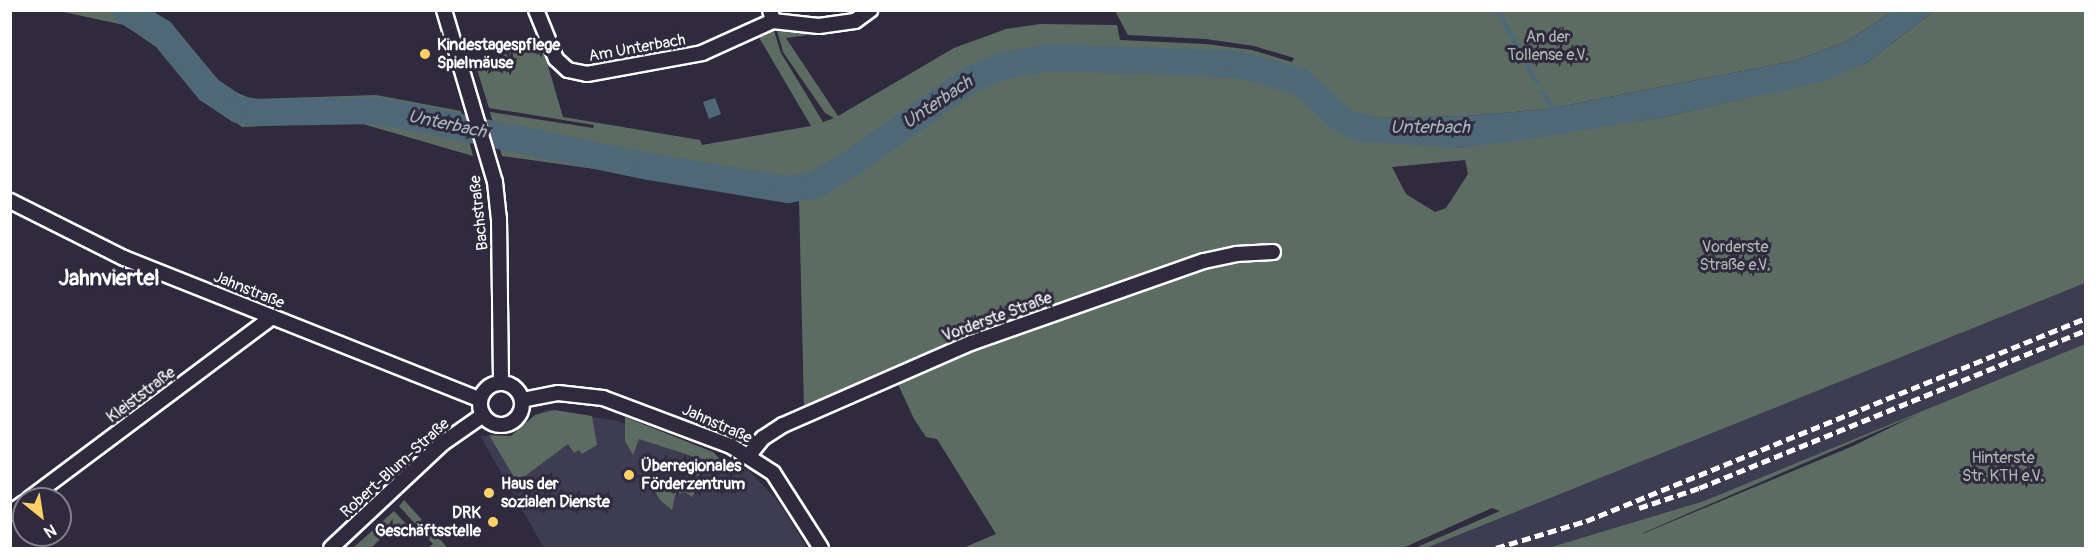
<!DOCTYPE html>
<html>
<head>
<meta charset="utf-8">
<style>
	body { margin:0 }
	#map { position:relative; width:2096px; height:559px; overflow:hidden; background:#2f2a3d; font-family:Pangolin,sans-serif }
	div>[style] { position:absolute }
	.built>* { inset:0; background:#3e3c51 }
	.green>* { inset:0; background:#5d6c63 }
	.water>* { inset:0; background:#4f6877 }
	.stream>* { height:4.5px; margin:-2.25px; padding:0 2.25px; transform-origin:2.25px; border-radius:2.25px; background:#4f6877 }
	.river>* { height:27px; margin:-13.5px; padding:0 13.5px; transform-origin:13.5px; border-radius:13.5px; background:#4f6877 }
	.roads { filter:drop-shadow(2px 0 #fff) drop-shadow(-2px 0 #fff) drop-shadow(0 2px #fff) drop-shadow(0 -2px #fff) }
	.minor>* { height:14px; margin:-7px; padding:0 7px; transform-origin:7px; border-radius:7px; background:#2f2a3d }
	.minor>.ring { margin:-7px; padding:0; box-sizing:content-box; background:none; border:14px solid #2f2a3d; border-radius:50% }
	.rail>* { height:4.5px; margin-top:-2.25px; transform-origin:0; background:repeating-linear-gradient(90deg,#fff 0 9px,transparent 0 13.5px) }
	.dots>* { width:16px; height:16px; translate:-50% -50%; box-sizing:border-box; border:3px solid #2f2a3d; border-radius:50% }
	span { translate:-50% -50%; white-space:nowrap; text-align:center; line-height:1.15; -webkit-text-stroke:6px #2f2a3d; paint-order:stroke }
	.park-label { font-size:16px; color:#aeb6b1 }
	.poi-label { font-size:16px; color:#fff; font-weight:700 }
	.left { translate:0 -50%; text-align:left }
	.right { translate:-100% -50%; text-align:right }
	.street-label { font-size:16px; color:#fff }
	.water-label { font-size:18px; color:#a7b4bb; font-style:italic }
	.district-label { font-size:22px; color:#fff; font-weight:700 }
	.frame { position:absolute; inset:0; border:12px solid #fff; pointer-events:none }
	.north { position:absolute; left:12px; top:487px; width:60px; height:60px; box-sizing:border-box; background:#2f2a3d; border:2px solid #827f8b; border-radius:50%; rotate:150deg; font-size:16px; font-weight:700; line-height:24px; text-align:center; color:#fff }
	.north::after { content:''; display:block; margin:auto; width:21px; height:27px; background:#ffd166; clip-path:polygon(50% 0,100% 100%,50% 72%,0 100%) }
</style>
</head>
<body>
<div id="map">
	<div class="built">
		<i style="clip-path:polygon(2085px 279px,2085px 344px,1704px 501px,1548px 548px,1426px 548px)"></i>
		<i style="clip-path:polygon(547px 410px,618px 421px,748px 470px,778px 501px,807px 548px,544px 548px,480px 436px,511px 436px,535px 415px)"></i>
	</div>
	<div class="green">
		<i style="clip-path:polygon(59px 11px,153px 11px,179px 33px,224px 87px,252px 99px,376px 95px,461px 111px,473px 156px,356px 122px,242px 127px,201px 97px,165px 53px,124px 25px)"></i>
		<i style="clip-path:polygon(evenodd,1115px 11px,1893px 11px,1846px 42px,1794px 61px,1548px 109px,1468px 116px,1379px 118px,1315px 104px,1457px 148px,1664px 117px,1748px 98px,1865px 64px,1934px 11px,2085px 11px,2085px 283px,1426px 548px,1415px 548px,1500px 511px,1492px 508px,1403px 548px,963px 548px,996px 534px,937px 439px,926px 437px,914px 419px,891px 369px,804px 409px,799px 198px,502px 156px,490px 112px,593px 128px,594px 125px,489px 108px,475px 63px,541px 42px,563px 117px,700px 140px,702px 145px,811px 126px,757px 34px,773px 28px,781px 53px,823px 122px,834px 118px,825px 113px,783px 52px,776px 27px,813px 30px,815px 34px,786px 38px,838px 116px,954px 48px,1006px 29px,1040px 24px,1117px 25px,1120px 40px,1206px 44px,1252px 50px,1292px 62px,1294px 58px,1254px 46px,1206px 39px,1128px 35px,1115px 11px,1465px 160px,1468px 174px,1446px 208px,1435px 212px,1406px 194px,1392px 167px,1465px 160px)"></i>
		<i style="clip-path:polygon(evenodd,2085px 344px,2085px 548px,1548px 548px,1704px 501px,2085px 344px,1918px 414px,1853px 446px,1642px 534px,1643px 533px,1918px 414px)"></i>
		<i style="clip-path:polygon(554px 410px,592px 416px,597px 445px,582px 454px,579px 450px,574px 453px,568px 444px,517px 482px,489px 435px,511px 436px,535px 415px)"></i>
		<i style="clip-path:polygon(625px 417px,713px 452px,719px 458px,716px 469px,696px 476px,701px 459px,639px 439px,633px 455px,625px 441px)"></i>
		<i style="clip-path:polygon(642px 472px,696px 490px,692px 497px,685px 492px,675px 495px,672px 510px,661px 501px)"></i>
		<i style="clip-path:polygon(404px 500px,445px 545px,447px 548px,428px 548px,433px 544px,399px 506px)"></i>
		<i style="clip-path:polygon(394px 511px,409px 527px,401px 534px,393px 527px,371px 548px,353px 548px)"></i>
	</div>
	<div class="water">
		<i style="clip-path:polygon(1893px 11px,1934px 11px,1865px 64px,1821px 82px,1664px 117px,1522px 140px,1457px 148px,1355px 141px,1337px 132px,1323px 118px,1313px 90px,1325px 93px,1351px 111px,1379px 118px,1468px 116px,1548px 109px,1794px 61px,1846px 42px)"></i>
		<i style="clip-path:polygon(715px 98px,721px 114px,709px 119px,703px 102px)"></i>
	</div>
	<div class="stream">
		<i style="left:1497px;top:10px;width:82px;rotate:60.9deg"></i>
		<i style="left:1541px;top:91px;width:24px;rotate:55deg"></i>
	</div>
	<div class="river">
		<i style="left:125px;top:10px;width:42px;rotate:31.4deg"></i>
		<i style="left:161px;top:32px;width:74px;rotate:50.5deg"></i>
		<i style="left:208px;top:89px;width:36px;rotate:34deg"></i>
		<i style="left:238px;top:109px;width:18px;rotate:9deg"></i>
		<i style="left:256px;top:112px;width:122px;rotate:-0.9deg"></i>
		<i style="left:378px;top:110px;width:276px;rotate:11.7deg"></i>
		<i style="left:648px;top:166px;width:141px;rotate:9.4deg"></i>
		<i style="left:787px;top:189px;width:26px;rotate:-9deg"></i>
		<i style="left:813px;top:185px;width:34px;rotate:-30deg"></i>
		<i style="left:843px;top:168px;width:155px;rotate:-35deg"></i>
		<i style="left:970px;top:79px;width:37px;rotate:-22deg"></i>
		<i style="left:1004px;top:65px;width:47px;rotate:-9.9deg"></i>
		<i style="left:1050px;top:57px;width:187px;rotate:2.1deg"></i>
		<i style="left:1237px;top:64px;width:65px;rotate:15.1deg"></i>
		<i style="left:1300px;top:81px;width:53px;rotate:42.7deg"></i>
	</div>
	<div class="roads">
		<div class="minor">
			<i style="left:444px;top:10px;width:179px;rotate:73.5deg"></i>
			<i style="left:495px;top:182px;width:36px;rotate:84deg"></i>
			<i style="left:499px;top:218px;width:165px;rotate:89.3deg"></i>
			<i style="left:536px;top:10px;width:53px;rotate:67.8deg"></i>
			<i style="left:556px;top:59px;width:16px;rotate:43deg"></i>
			<i style="left:568px;top:70px;width:19px;rotate:12deg"></i>
			<i style="left:587px;top:74px;width:117px;rotate:-10.3deg"></i>
			<i style="left:702px;top:53px;width:78px;rotate:-24.3deg"></i>
			<i style="left:770px;top:10px;width:11px;rotate:75deg"></i>
			<i style="left:773px;top:21px;width:46px;rotate:6.2deg"></i>
			<i style="left:819px;top:26px;width:36px;rotate:-8deg"></i>
			<i style="left:855px;top:21px;width:19px;rotate:-36deg"></i>
			<i style="left:10px;top:201px;width:127px;rotate:26.6deg"></i>
			<i style="left:124px;top:258px;width:383px;rotate:21.7deg"></i>
			<i class="ring" style="left:480px;top:383px;width:28px;height:28px"></i>
			<i style="left:522px;top:400px;width:37px;rotate:-11deg"></i>
			<i style="left:558px;top:393px;width:45px;rotate:6.3deg"></i>
			<i style="left:603px;top:398px;width:137px;rotate:20.6deg"></i>
			<i style="left:731px;top:446px;width:50px;rotate:32.7deg"></i>
			<i style="left:773px;top:473px;width:89px;rotate:57.4deg"></i>
			<i style="left:749px;top:455px;width:22px;rotate:-51deg"></i>
			<i style="left:763px;top:438px;width:24px;rotate:-33deg"></i>
			<i style="left:783px;top:425px;width:205px;rotate:-23.6deg"></i>
			<i style="left:971px;top:343px;width:247px;rotate:-19.4deg"></i>
			<i style="left:1204px;top:261px;width:33px;rotate:-12deg"></i>
			<i style="left:1236px;top:254px;width:37px;rotate:-3deg"></i>
			<i style="left:29px;top:499px;width:304px;rotate:-36.8deg"></i>
			<i style="left:10px;top:513px;width:17px;rotate:-36deg"></i>
			<i style="left:331px;top:548px;width:154px;rotate:-43.2deg"></i>
			<i style="left:443px;top:443px;width:49px;rotate:-35deg"></i>
		</div>
	</div>
	<div class="rail">
		<i style="left:1639px;top:508px;width:63px;rotate:-18.4deg"></i>
		<i style="left:1699px;top:488px;width:418px;rotate:-22.2deg"></i>
		<i style="left:1496px;top:548px;width:94px;rotate:-16.7deg"></i>
		<i style="left:1586px;top:521px;width:540px;rotate:-22.1deg"></i>
	</div>
	<div class="dots">
		<i style="left:425px;top:54px;background:#ffd166"></i>
		<i style="left:629px;top:475px;background:#ffd166"></i>
		<i style="left:489px;top:493px;background:#ffd166"></i>
		<i style="left:493px;top:522px;background:#ffd166"></i>
	</div>
	<div class="park-label">
		<span style="left:1548px;top:46px">An der<br>Tollense e.V.</span>
		<span style="left:1735px;top:256px">Vorderste<br>Straße e.V.</span>
		<span style="left:2003px;top:467px">Hinterste<br>Str. KTH e.V.</span>
	</div>
	<div class="poi-label">
		<span class="left" style="left:437px;top:54px">Kindestagespflege<br>Spielmäuse</span>
		<span class="left" style="left:641px;top:475px">Überregionales<br>Förderzentrum</span>
		<span class="left" style="left:501px;top:493px">Haus der<br>sozialen Dienste</span>
		<span class="right" style="left:481px;top:522px">DRK<br>Geschäftsstelle</span>
	</div>
	<div class="street-label">
		<span style="left:637px;top:48px;rotate:-10deg">Am Unterbach</span>
		<span style="left:479px;top:213px;rotate:-96deg">Bachstraße</span>
		<span style="left:249px;top:290px;rotate:22deg">Jahnstraße</span>
		<span style="left:997px;top:317px;rotate:-20deg">Vorderste Straße</span>
		<span style="left:141px;top:395px;rotate:-37deg">Kleiststraße</span>
		<span style="left:717px;top:424px;rotate:24deg">Jahnstraße</span>
		<span style="left:395px;top:468px;rotate:-42deg">Robert-Blum-Straße</span>
	</div>
	<div class="water-label">
		<span style="left:938px;top:103px;rotate:-34deg">Unterbach</span>
		<span style="left:447px;top:125px;rotate:12deg">Unterbach</span>
		<span style="left:1430px;top:128px">Unterbach</span>
	</div>
	<div class="district-label">
		<span style="left:109px;top:279px">Jahnviertel</span>
	</div>
	<div class="frame"></div>
	<div class="north">N</div>
</div>
</body>
</html>
